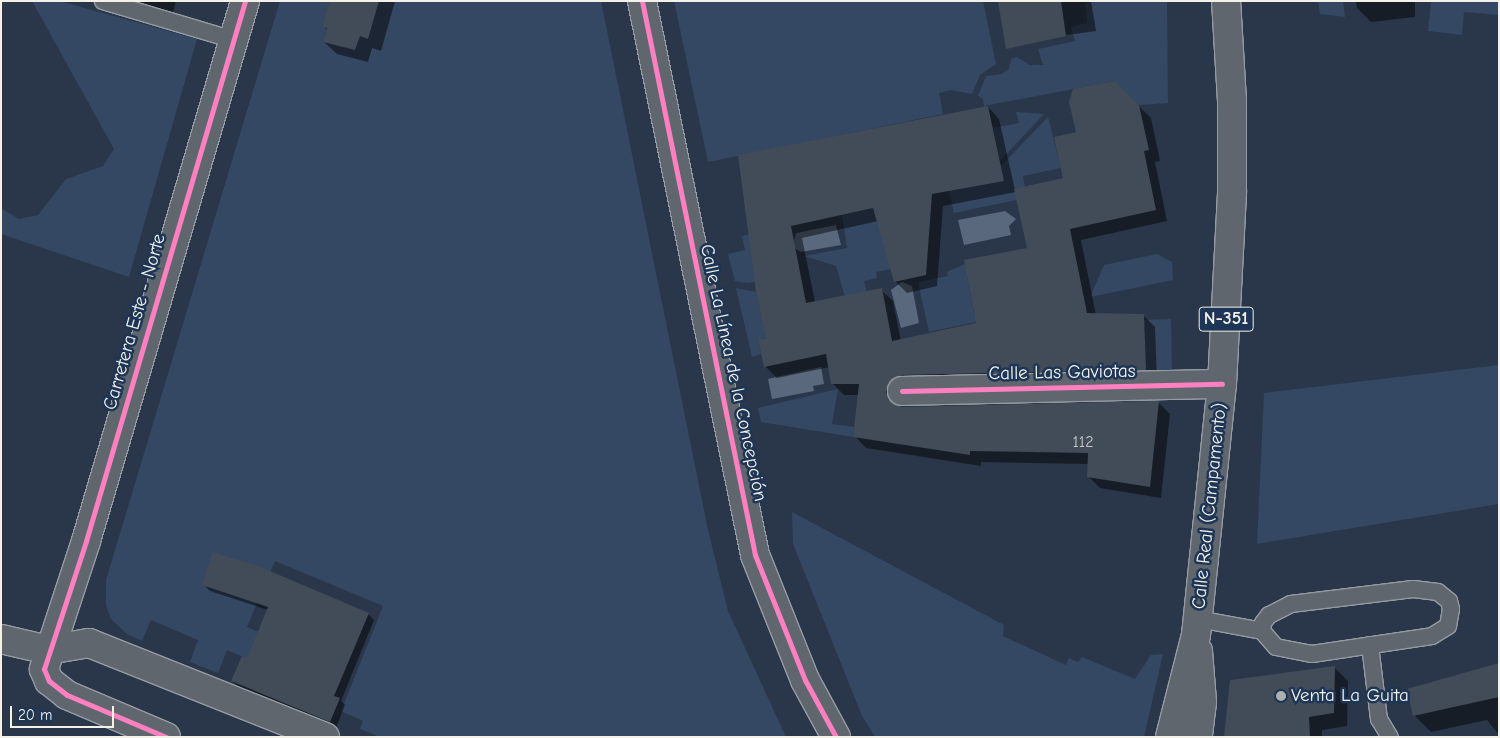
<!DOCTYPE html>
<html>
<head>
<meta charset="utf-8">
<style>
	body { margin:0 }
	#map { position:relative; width:1500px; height:738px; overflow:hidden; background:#2a374a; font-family:"Comic Neue",sans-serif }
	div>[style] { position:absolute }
	.green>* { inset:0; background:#344763 }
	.water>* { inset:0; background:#59687d }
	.shadow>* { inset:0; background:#0007 }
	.building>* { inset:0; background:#424c59 }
	.roads { filter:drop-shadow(1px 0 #979ca3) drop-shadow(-1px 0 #979ca3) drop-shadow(0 1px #979ca3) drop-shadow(0 -1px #979ca3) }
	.lane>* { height:16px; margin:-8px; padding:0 8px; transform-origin:8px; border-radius:8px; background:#60666e }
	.street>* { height:28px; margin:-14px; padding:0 14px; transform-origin:14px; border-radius:14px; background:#60666e }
	.secondary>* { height:28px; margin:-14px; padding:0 14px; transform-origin:14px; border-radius:14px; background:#60666e }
	.highway>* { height:28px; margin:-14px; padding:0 14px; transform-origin:14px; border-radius:14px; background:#60666e }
	.cycleway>* { height:5px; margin:-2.5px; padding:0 2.5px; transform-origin:2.5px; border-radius:2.5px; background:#ff80c0 }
	.dots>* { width:14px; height:14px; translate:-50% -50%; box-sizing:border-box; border:2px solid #1d3557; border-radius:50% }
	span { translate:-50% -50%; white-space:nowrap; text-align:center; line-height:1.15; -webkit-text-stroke:5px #1d3557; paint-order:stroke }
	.number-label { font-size:16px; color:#c8c8c4 }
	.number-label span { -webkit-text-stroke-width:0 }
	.shield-label span { padding:1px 4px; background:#1d3557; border:1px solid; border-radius:4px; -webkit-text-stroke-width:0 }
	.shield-label { font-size:18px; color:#f4f1e8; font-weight:700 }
	.street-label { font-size:19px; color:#f4f1e8 }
	.poi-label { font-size:19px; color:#f4f1e8 }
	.left { translate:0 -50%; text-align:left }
	.frame { position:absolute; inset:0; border:2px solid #f4f1e8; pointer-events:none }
	.scale { position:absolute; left:10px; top:706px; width:104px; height:22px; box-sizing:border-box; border:2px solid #f4f1e8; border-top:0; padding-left:6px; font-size:15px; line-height:18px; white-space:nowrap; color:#f4f1e8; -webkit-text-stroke:4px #1d3557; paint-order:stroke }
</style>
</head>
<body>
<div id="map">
	<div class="green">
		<i style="clip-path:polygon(32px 1px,59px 1px,197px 39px,129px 277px,1px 234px,1px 208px,19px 219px,38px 215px,66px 179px,103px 166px,114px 149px)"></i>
		<i style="clip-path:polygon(280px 1px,329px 1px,322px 27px,327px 28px,323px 42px,355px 50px,360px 36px,368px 39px,379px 1px,601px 1px,708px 530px,728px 611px,786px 737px,380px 737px,360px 729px,363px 721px,341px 711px,383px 606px,275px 561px,247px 627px,308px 654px,278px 672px,227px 650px,218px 673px,190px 662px,198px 640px,151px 620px,142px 641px,127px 634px,111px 619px,106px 605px,106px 580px)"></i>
		<i style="clip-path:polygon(674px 1px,983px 1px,996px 64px,980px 75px,972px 94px,951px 90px,939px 93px,943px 114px,708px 162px)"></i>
		<i style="clip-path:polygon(1091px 1px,1167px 1px,1168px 103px,1139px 105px,1115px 81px,984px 106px,983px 99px,978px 96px,986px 76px,1002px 74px,1009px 69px,1011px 59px,1017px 57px,1030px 65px,1043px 65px,1038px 49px,1075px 41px,1071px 27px,1087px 23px,1085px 4px)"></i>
		<i style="clip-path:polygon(1318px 1px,1343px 1px,1345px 17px,1320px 14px)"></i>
		<i style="clip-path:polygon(1431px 1px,1499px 1px,1499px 15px,1464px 12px,1462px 35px,1428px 31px)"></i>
		<i style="clip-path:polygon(1016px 112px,1044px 114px,1000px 161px,993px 128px,1019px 123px)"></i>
		<i style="clip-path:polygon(1048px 117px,1061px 168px,1023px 176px,1027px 198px,954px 213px,949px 191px,1004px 180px,1001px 166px)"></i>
		<i style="clip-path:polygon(891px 204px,891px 269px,876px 272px,877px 278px,864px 281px,868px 296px,846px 300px,836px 266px,804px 256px,847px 248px,842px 215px)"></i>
		<i style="clip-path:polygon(786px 227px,769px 280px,747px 283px,735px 281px,728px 254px,745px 250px,742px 236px)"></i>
		<i style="clip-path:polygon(1157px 254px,1172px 262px,1173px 280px,1090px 297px,1104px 265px)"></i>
		<i style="clip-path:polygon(965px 264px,974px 314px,989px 319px,929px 332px,918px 282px,948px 276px,947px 272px)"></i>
		<i style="clip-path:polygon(736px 288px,756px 292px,761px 315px,767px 314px,772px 337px,758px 339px,761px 354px,752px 357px)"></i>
		<i style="clip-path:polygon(1171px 319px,1172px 371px,1053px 373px,1052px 345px,1145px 357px,1144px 320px)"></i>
		<i style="clip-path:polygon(1499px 365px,1499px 504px,1257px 544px,1264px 393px)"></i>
		<i style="clip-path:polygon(838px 389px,832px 424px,854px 427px,853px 437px,761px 422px,758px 408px)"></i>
		<i style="clip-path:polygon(792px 512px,1004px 625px,1003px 636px,1066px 665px,1069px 658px,1078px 662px,1082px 657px,1135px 679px,1151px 655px,1163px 654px,1144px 737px,875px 737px,862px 716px,793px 544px)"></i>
	</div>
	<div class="water">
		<i style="clip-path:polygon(1005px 211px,1016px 219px,1009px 226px,1011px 235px,964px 245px,958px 220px)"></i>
		<i style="clip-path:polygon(836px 225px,841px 245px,801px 252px,792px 247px,796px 233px)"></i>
		<i style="clip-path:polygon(902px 282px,912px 286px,919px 323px,901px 328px,891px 290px)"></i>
		<i style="clip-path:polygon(821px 367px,824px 384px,813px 386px,814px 391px,772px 399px,768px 379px)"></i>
	</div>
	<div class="shadow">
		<i style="clip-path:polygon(107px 1px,176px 1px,171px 19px)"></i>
		<i style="clip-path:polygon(331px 1px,395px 1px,381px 51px,372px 48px,368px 62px,337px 54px,324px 42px,327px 30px,324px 26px)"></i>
		<i style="clip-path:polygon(1042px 1px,1091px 1px,1096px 31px,1059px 36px)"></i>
		<i style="clip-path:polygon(1356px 1px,1415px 1px,1415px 17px,1371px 22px,1357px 8px)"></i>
		<i style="clip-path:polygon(evenodd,1114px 82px,1151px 118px,1160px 161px,1155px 162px,1167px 221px,1081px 240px,1096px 315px,1143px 315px,1155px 327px,1157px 381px,900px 395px,898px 405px,899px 407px,1158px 402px,1170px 414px,1161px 498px,1100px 488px,1088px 476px,1089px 464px,981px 462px,981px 466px,866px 448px,855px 436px,859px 395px,844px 395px,832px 383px,830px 367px,777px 378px,765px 366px,767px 339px,739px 156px,988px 107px,999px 119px,1015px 190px,1065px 179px,1077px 132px,1114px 82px,1016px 192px,1029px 249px,977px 324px,901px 341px,893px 301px,881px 290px,815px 302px,802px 238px,878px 221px,895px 281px,907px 293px,937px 286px,943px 206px,1016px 192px)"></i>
		<i style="clip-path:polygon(204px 585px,368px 614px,374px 620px,341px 701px,345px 705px,336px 728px,239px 687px,232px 681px,247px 660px,268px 610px,210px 591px)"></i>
		<i style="clip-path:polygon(1499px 665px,1499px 735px,1487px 720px,1431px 732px,1415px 716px,1409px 690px)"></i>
		<i style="clip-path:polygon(1334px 667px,1348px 681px,1347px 726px,1322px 730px,1322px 737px,1225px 737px)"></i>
	</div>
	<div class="building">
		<i style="clip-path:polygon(329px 1px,379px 1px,368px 39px,360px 36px,355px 50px,323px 42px,327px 28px,322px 27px)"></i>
		<i style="clip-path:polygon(998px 1px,1061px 1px,1066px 36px,1006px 49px)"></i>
		<i style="clip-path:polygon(1115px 81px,1139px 105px,1149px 150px,1144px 151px,1156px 210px,1070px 229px,1087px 313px,1144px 314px,1146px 370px,902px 375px,889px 383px,886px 392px,894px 404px,902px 407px,1159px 401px,1150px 487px,1087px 477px,1088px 453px,970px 451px,970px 455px,853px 437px,859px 384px,831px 384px,826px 354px,764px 367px,758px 339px,766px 338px,756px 292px,738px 155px,988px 106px,1004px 181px,932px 194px,926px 275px,894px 282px,873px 208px,791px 226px,806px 303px,882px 288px,892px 341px,976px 323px,964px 260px,1027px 248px,1014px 189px,1063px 178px,1054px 137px,1076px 132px,1069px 102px,1073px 89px)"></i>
		<i style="clip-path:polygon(213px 552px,258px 566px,369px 613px,334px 696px,340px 698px,330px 722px,231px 681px,242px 656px,247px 658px,268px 607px,202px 585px)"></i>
		<i style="clip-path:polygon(1499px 663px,1499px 697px,1413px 716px,1407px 689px)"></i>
		<i style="clip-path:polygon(1335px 666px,1334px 713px,1309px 717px,1310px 737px,1224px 737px,1230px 680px)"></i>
	</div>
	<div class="roads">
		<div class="lane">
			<i style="left:103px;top:1px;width:137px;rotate:16.6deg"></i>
			<i style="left:1198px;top:619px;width:65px;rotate:10.6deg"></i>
			<i style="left:1262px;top:631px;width:21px;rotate:49deg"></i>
			<i style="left:1276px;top:647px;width:37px;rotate:11deg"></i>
			<i style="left:1312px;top:654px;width:121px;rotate:-8.5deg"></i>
			<i style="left:1432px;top:636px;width:19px;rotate:-32deg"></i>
			<i style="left:1448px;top:626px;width:17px;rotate:-80deg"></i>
			<i style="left:1451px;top:609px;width:8px;rotate:-104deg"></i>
			<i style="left:1449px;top:601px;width:14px;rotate:-141deg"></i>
			<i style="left:1438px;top:592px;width:25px;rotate:-173deg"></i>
			<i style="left:1413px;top:589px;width:123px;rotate:173deg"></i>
			<i style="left:1291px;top:604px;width:25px;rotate:153deg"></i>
			<i style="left:1269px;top:615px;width:10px;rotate:127deg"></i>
			<i style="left:1263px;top:623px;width:8px;rotate:97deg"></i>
			<i style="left:1370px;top:645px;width:75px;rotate:83.1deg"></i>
			<i style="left:1379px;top:719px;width:21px;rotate:59deg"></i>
		</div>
		<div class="street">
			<i style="left:902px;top:391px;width:320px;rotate:-1.3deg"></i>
			<i style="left:1px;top:639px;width:48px;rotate:13.2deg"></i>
			<i style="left:48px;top:650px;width:42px;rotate:-9.7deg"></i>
			<i style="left:89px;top:643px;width:254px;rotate:21.7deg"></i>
			<i style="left:166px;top:737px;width:108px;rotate:-157deg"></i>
			<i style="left:67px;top:695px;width:23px;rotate:-142deg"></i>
			<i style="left:49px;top:681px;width:13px;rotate:-113deg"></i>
			<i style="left:44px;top:669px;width:135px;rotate:-71.8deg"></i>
			<i style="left:86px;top:541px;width:563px;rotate:-73.59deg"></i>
		</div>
		<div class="secondary">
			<i style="left:642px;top:1px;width:565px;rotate:78.47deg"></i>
			<i style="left:755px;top:555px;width:135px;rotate:68.2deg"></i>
			<i style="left:805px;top:680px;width:65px;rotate:61.5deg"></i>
		</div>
		<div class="highway">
			<i style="left:1198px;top:651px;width:51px;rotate:85.5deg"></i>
			<i style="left:1202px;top:702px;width:35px;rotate:97deg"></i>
			<i style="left:1170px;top:737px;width:105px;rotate:-75.7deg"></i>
			<i style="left:1196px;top:635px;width:252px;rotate:-84.1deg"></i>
			<i style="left:1222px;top:384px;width:194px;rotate:-87deg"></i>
			<i style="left:1232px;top:190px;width:89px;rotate:-90deg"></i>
			<i style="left:1232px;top:101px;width:100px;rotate:-93.4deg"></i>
		</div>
	</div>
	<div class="cycleway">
		<i style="left:642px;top:1px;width:565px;rotate:78.47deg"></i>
		<i style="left:755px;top:555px;width:135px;rotate:68.2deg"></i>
		<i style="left:805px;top:680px;width:65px;rotate:61.5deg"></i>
		<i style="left:902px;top:391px;width:320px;rotate:-1.3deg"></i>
		<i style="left:166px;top:737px;width:108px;rotate:-157deg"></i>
		<i style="left:67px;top:695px;width:23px;rotate:-142deg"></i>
		<i style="left:49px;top:681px;width:13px;rotate:-113deg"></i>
		<i style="left:44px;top:669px;width:135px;rotate:-71.8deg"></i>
		<i style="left:86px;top:541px;width:563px;rotate:-73.59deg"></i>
	</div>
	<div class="dots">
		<i style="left:1281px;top:696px;background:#adb0b1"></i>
	</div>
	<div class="number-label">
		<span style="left:1083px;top:442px">112</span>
	</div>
	<div class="shield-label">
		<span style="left:1226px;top:319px">N-351</span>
	</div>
	<div class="street-label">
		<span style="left:135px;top:322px;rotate:-74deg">Carretera Este - Norte</span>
		<span style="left:733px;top:373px;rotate:78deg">Calle La Línea de la Concepción</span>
		<span style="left:1062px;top:373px;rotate:-1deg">Calle Las Gaviotas</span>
		<span style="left:1210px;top:506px;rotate:-84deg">Calle Real (Campamento)</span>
	</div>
	<div class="poi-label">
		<span class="left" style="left:1291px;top:696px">Venta La Guita</span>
	</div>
	<div class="frame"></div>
	<div class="scale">20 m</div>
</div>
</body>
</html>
